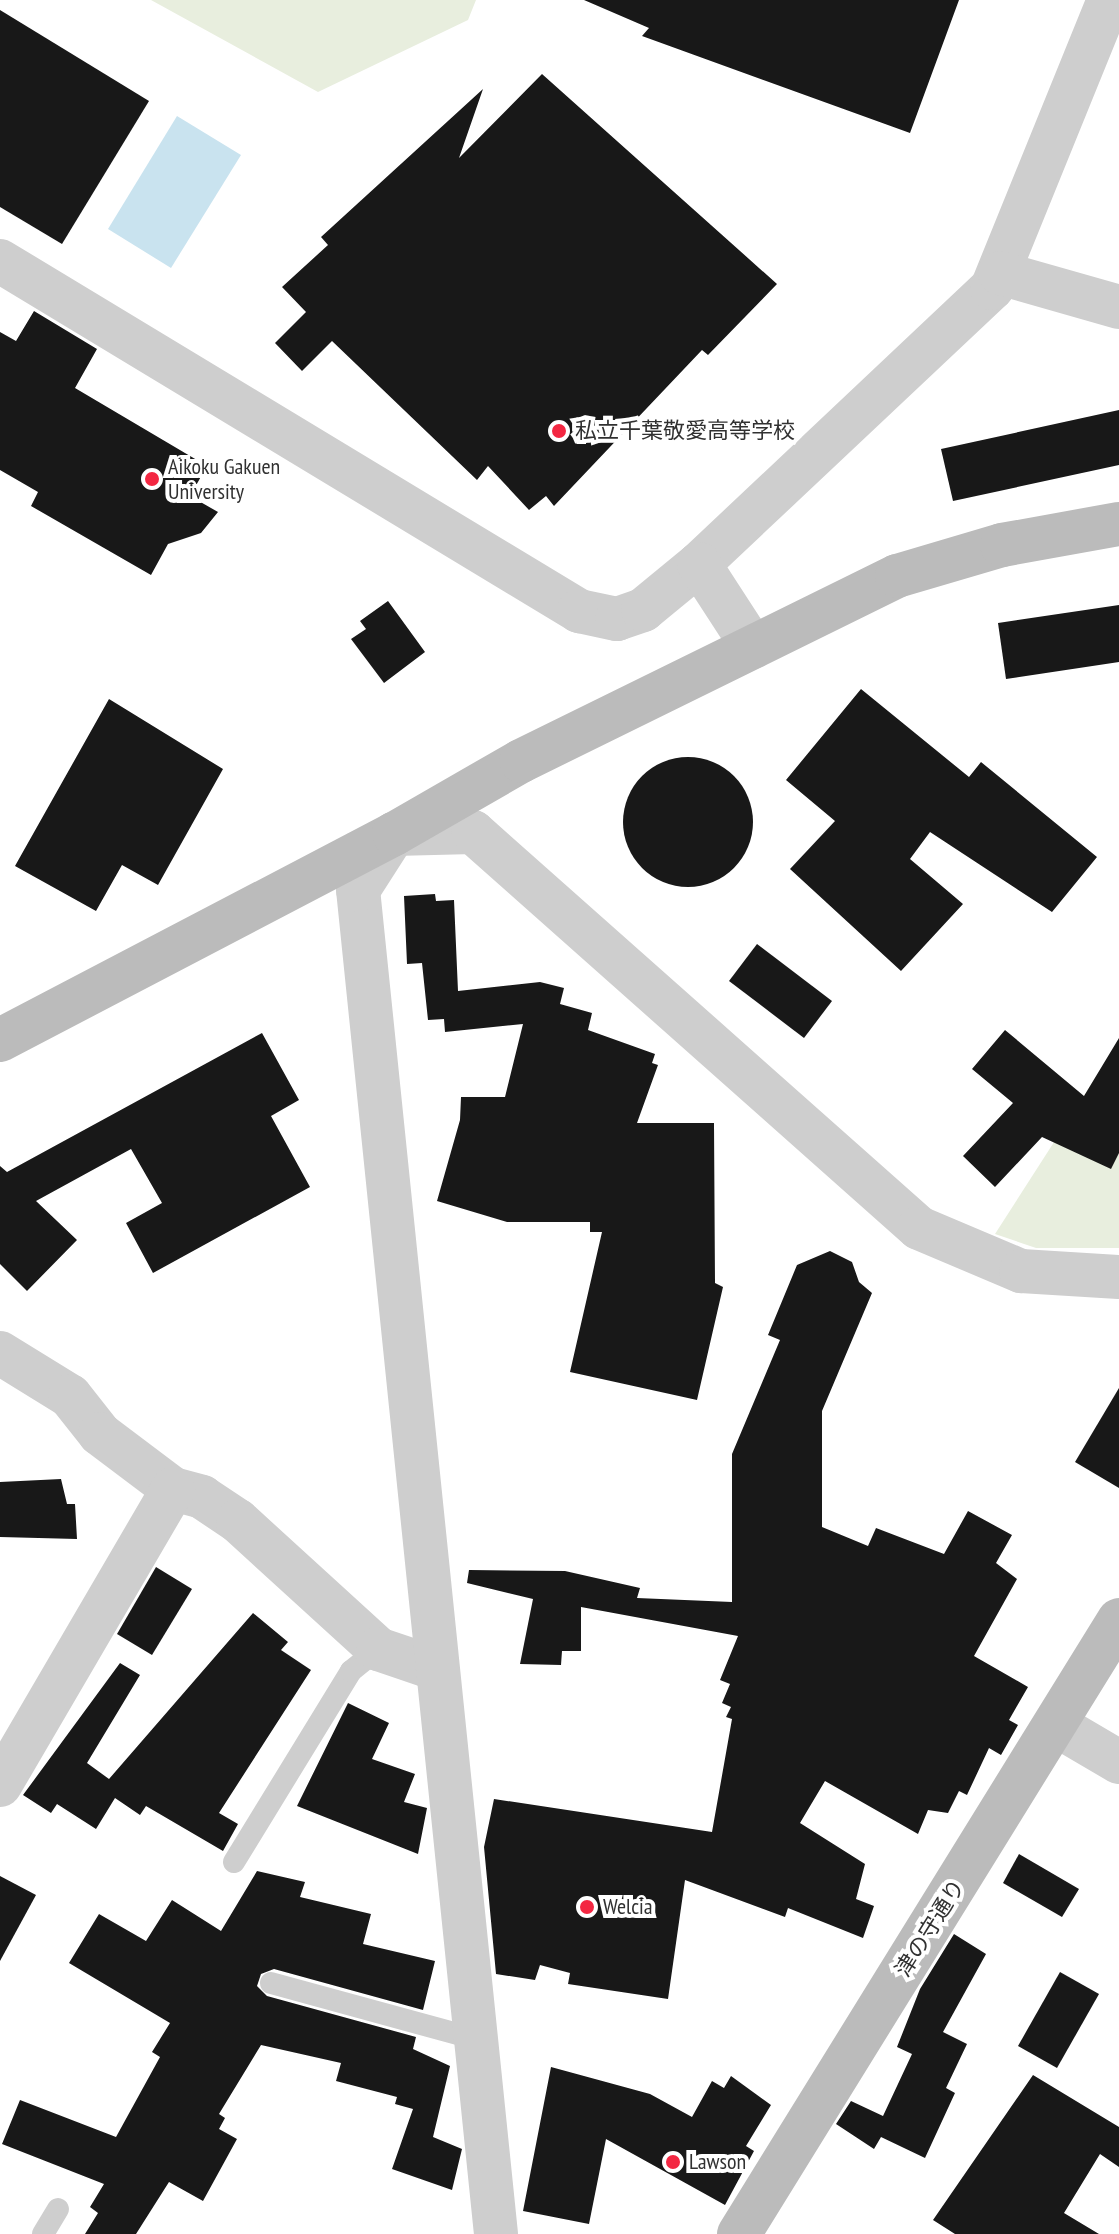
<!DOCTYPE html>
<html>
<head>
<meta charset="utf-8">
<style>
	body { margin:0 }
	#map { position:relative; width:1119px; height:2234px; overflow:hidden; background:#fff; font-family:"PT Sans Narrow","Noto Sans JP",sans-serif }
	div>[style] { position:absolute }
	.green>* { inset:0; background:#e8eede }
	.water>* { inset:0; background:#c9e3ef }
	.building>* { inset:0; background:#181818 }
	.round { border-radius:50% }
	.lane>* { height:22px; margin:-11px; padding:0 11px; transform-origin:11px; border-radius:11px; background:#cecece }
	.street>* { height:44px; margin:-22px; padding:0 22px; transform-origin:22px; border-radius:22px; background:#cecece }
	.secondary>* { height:44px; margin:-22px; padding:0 22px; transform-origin:22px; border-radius:22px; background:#bbb }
	.dots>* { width:22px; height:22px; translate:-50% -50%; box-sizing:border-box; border:4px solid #fff; border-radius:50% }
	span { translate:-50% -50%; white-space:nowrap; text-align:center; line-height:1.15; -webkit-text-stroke:8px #fff; paint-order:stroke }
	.poi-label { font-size:22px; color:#313131 }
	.left { translate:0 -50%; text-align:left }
	.street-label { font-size:22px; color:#313131 }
</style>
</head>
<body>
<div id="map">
	<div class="green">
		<i style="clip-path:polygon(151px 0,476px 0,468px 20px,318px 92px)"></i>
		<i style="clip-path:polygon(1119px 1041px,1119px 1248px,1036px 1248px,995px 1234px)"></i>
	</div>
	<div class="water">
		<i style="clip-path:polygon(177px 116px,241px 155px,171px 268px,108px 229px)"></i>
	</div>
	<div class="building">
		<i style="clip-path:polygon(584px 0,959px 0,910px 133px,642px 36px,649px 28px)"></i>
		<i style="clip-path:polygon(0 10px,149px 101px,62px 244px,0 207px)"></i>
		<i style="clip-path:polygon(542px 74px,777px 284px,708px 355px,702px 350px,554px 506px,546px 496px,529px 510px,488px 466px,477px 480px,332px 341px,302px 371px,275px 343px,306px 312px,282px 287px,328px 245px,321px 237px,483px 89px,459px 158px)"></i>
		<i style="clip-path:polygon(34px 311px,97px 349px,75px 388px,207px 466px,190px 496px,218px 512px,201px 533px,168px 544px,151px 575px,31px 506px,38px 492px,0 470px,0 332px,16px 341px)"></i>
		<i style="clip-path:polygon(1119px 410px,1119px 465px,953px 501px,941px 449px)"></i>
		<i style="clip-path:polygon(388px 601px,425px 652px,384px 683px,351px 639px,366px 629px,360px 621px)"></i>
		<i style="clip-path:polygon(1119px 605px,1119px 662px,1006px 679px,998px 623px)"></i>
		<i style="clip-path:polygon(861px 689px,969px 777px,981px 762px,1097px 857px,1052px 912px,930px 832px,910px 859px,963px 904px,901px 971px,790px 869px,835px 821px,786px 780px)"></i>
		<i style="clip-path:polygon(109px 699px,223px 769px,158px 885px,122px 865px,96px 911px,15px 866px)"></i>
		<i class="round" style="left:623px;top:757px;width:130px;height:130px"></i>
		<i style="clip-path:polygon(435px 894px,436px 901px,454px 900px,458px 991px,540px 982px,564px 988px,560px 1004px,592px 1013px,588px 1030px,655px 1054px,652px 1063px,658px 1065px,637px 1123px,714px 1123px,715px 1283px,723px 1287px,697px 1400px,570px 1372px,602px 1232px,590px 1232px,590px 1222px,507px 1222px,437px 1201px,460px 1120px,461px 1097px,505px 1097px,523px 1024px,445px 1032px,444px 1019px,428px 1020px,422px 963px,407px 964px,404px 896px)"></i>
		<i style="clip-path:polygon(757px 944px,832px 1001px,804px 1038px,729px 981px)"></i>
		<i style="clip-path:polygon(1005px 1030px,1084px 1096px,1119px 1038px,1119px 1153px,1111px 1169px,1042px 1137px,995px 1187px,963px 1156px,1013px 1103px,972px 1069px)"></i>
		<i style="clip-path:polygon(262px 1033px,299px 1100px,271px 1116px,310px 1187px,153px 1273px,126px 1223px,162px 1203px,131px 1149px,36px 1201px,77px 1240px,27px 1291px,0 1264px,0 1166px,7px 1172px)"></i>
		<i style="clip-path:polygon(830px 1251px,852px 1262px,859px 1282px,872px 1293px,822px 1411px,822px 1527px,868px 1546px,876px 1528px,944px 1554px,968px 1511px,1012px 1535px,996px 1563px,1017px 1579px,974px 1656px,1028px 1687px,1009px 1720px,1018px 1725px,1001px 1755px,989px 1748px,967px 1795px,959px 1791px,948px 1813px,928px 1810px,918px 1834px,825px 1781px,800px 1823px,865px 1864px,856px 1899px,874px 1906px,863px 1938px,788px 1908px,785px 1917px,685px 1880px,668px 1999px,568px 1984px,570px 1973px,540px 1965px,535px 1980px,496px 1974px,484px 1847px,494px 1799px,712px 1832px,732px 1719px,726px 1717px,731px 1707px,722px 1703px,730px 1684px,720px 1680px,738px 1636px,581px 1607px,581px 1651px,562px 1651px,561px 1665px,520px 1664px,533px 1599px,467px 1583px,469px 1570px,565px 1571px,640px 1588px,637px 1598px,732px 1602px,732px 1454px,780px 1340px,768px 1335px,797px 1265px)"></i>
		<i style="clip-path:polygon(1119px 1388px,1119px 1488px,1075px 1462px)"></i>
		<i style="clip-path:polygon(61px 1479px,67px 1504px,75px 1504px,77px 1539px,0 1537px,0 1482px)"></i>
		<i style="clip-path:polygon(156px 1567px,192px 1589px,152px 1655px,117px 1634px)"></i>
		<i style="clip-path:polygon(253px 1613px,288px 1642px,281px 1650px,311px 1670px,219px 1813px,238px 1824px,223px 1851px,146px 1806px,140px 1815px,115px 1798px,96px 1829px,57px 1804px,51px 1813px,23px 1795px,120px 1663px,140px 1675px,87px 1763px,109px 1779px)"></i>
		<i style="clip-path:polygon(348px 1703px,389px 1723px,372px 1759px,415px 1774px,404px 1802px,427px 1808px,418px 1854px,297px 1806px)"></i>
		<i style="clip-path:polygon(1019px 1854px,1079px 1889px,1062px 1917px,1003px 1883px)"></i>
		<i style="clip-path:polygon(257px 1871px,305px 1882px,300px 1897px,371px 1914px,363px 1944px,435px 1961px,423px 2010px,274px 1969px,261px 1974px,257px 1986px,267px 1996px,416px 2037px,413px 2049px,450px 2066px,433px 2137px,462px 2149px,452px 2190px,392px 2169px,413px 2109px,395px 2104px,397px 2097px,336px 2081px,341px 2063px,261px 2045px,219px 2114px,225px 2118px,219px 2129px,237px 2139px,203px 2201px,169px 2182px,136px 2234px,85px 2234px,98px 2213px,90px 2207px,104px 2184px,2px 2144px,20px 2100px,116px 2137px,160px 2057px,152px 2052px,170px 2023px,69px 1963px,99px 1914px,146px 1941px,172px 1900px,221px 1931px)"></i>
		<i style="clip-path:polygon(0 1876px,36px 1895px,0 1961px)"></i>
		<i style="clip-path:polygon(954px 1934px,986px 1954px,943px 2032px,967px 2044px,946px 2088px,955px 2093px,925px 2158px,881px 2137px,874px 2149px,836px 2124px,851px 2101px,883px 2116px,912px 2054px,897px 2047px,920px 1989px)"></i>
		<i style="clip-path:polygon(1060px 1972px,1099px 1994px,1057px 2068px,1018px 2046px)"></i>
		<i style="clip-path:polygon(551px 2067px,650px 2094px,692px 2117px,712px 2081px,724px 2088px,731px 2076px,771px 2105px,746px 2146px,754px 2151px,725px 2205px,606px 2139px,589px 2224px,523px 2211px)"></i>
		<i style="clip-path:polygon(1033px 2075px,1119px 2127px,1119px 2167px,1100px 2154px,1064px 2213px,1099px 2234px,955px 2234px,933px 2220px)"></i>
	</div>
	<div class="lane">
		<i style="left:234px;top:1862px;width:224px;rotate:-58.5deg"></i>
		<i style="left:351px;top:1671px;width:35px;rotate:-39deg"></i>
		<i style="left:271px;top:1983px;width:213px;rotate:15.3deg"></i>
		<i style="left:43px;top:2234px;width:29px;rotate:-59deg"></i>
	</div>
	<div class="street">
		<i style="left:0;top:261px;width:677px;rotate:31.15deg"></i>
		<i style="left:579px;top:611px;width:39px;rotate:12deg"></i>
		<i style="left:617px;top:619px;width:28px;rotate:-19deg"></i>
		<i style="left:643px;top:610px;width:72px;rotate:-39.4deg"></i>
		<i style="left:699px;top:564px;width:403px;rotate:-43.3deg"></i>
		<i style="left:992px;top:288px;width:311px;rotate:-67.9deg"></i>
		<i style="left:1000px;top:273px;width:124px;rotate:15.9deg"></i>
		<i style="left:699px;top:564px;width:99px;rotate:57deg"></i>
		<i style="left:0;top:1353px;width:82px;rotate:31.6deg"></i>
		<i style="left:70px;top:1396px;width:48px;rotate:51.7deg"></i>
		<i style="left:100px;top:1434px;width:91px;rotate:37deg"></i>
		<i style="left:173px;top:1489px;width:30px;rotate:15deg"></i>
		<i style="left:202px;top:1497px;width:43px;rotate:33.7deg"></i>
		<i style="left:238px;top:1521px;width:190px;rotate:42.4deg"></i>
		<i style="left:378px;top:1649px;width:62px;rotate:18.7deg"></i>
		<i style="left:1056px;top:1725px;width:73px;rotate:30.4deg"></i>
		<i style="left:0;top:1785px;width:343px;rotate:-59.7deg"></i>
		<i style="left:496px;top:2234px;width:1351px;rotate:-95.86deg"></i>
		<i style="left:358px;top:890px;width:67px;rotate:-57.3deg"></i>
		<i style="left:394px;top:834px;width:79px;rotate:-1.5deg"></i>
		<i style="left:473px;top:832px;width:596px;rotate:41.6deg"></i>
		<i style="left:919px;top:1228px;width:111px;rotate:22.9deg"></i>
		<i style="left:1021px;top:1271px;width:98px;rotate:3.5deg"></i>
	</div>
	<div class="secondary">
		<i style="left:0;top:1040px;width:445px;rotate:-27.6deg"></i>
		<i style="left:394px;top:834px;width:146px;rotate:-29.9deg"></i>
		<i style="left:521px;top:761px;width:419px;rotate:-26.2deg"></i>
		<i style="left:897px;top:576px;width:109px;rotate:-16.4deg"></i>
		<i style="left:1002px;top:545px;width:119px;rotate:-10.2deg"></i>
		<i style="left:739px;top:2234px;width:722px;rotate:-58.25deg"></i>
	</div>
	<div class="dots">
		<i style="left:559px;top:431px;background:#f32742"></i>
		<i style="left:152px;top:479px;background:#f32742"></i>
		<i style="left:587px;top:1907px;background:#f32742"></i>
		<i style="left:673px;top:2162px;background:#f32742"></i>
	</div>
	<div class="poi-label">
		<span class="left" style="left:575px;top:431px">私立千葉敬愛高等学校</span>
		<span class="left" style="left:168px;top:479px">Aikoku Gakuen<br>University</span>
		<span class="left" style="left:603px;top:1907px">Welcia</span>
		<span class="left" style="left:689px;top:2162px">Lawson</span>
	</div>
	<div class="street-label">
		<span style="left:930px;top:1928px;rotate:-58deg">津の守通り</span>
	</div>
</div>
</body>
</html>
